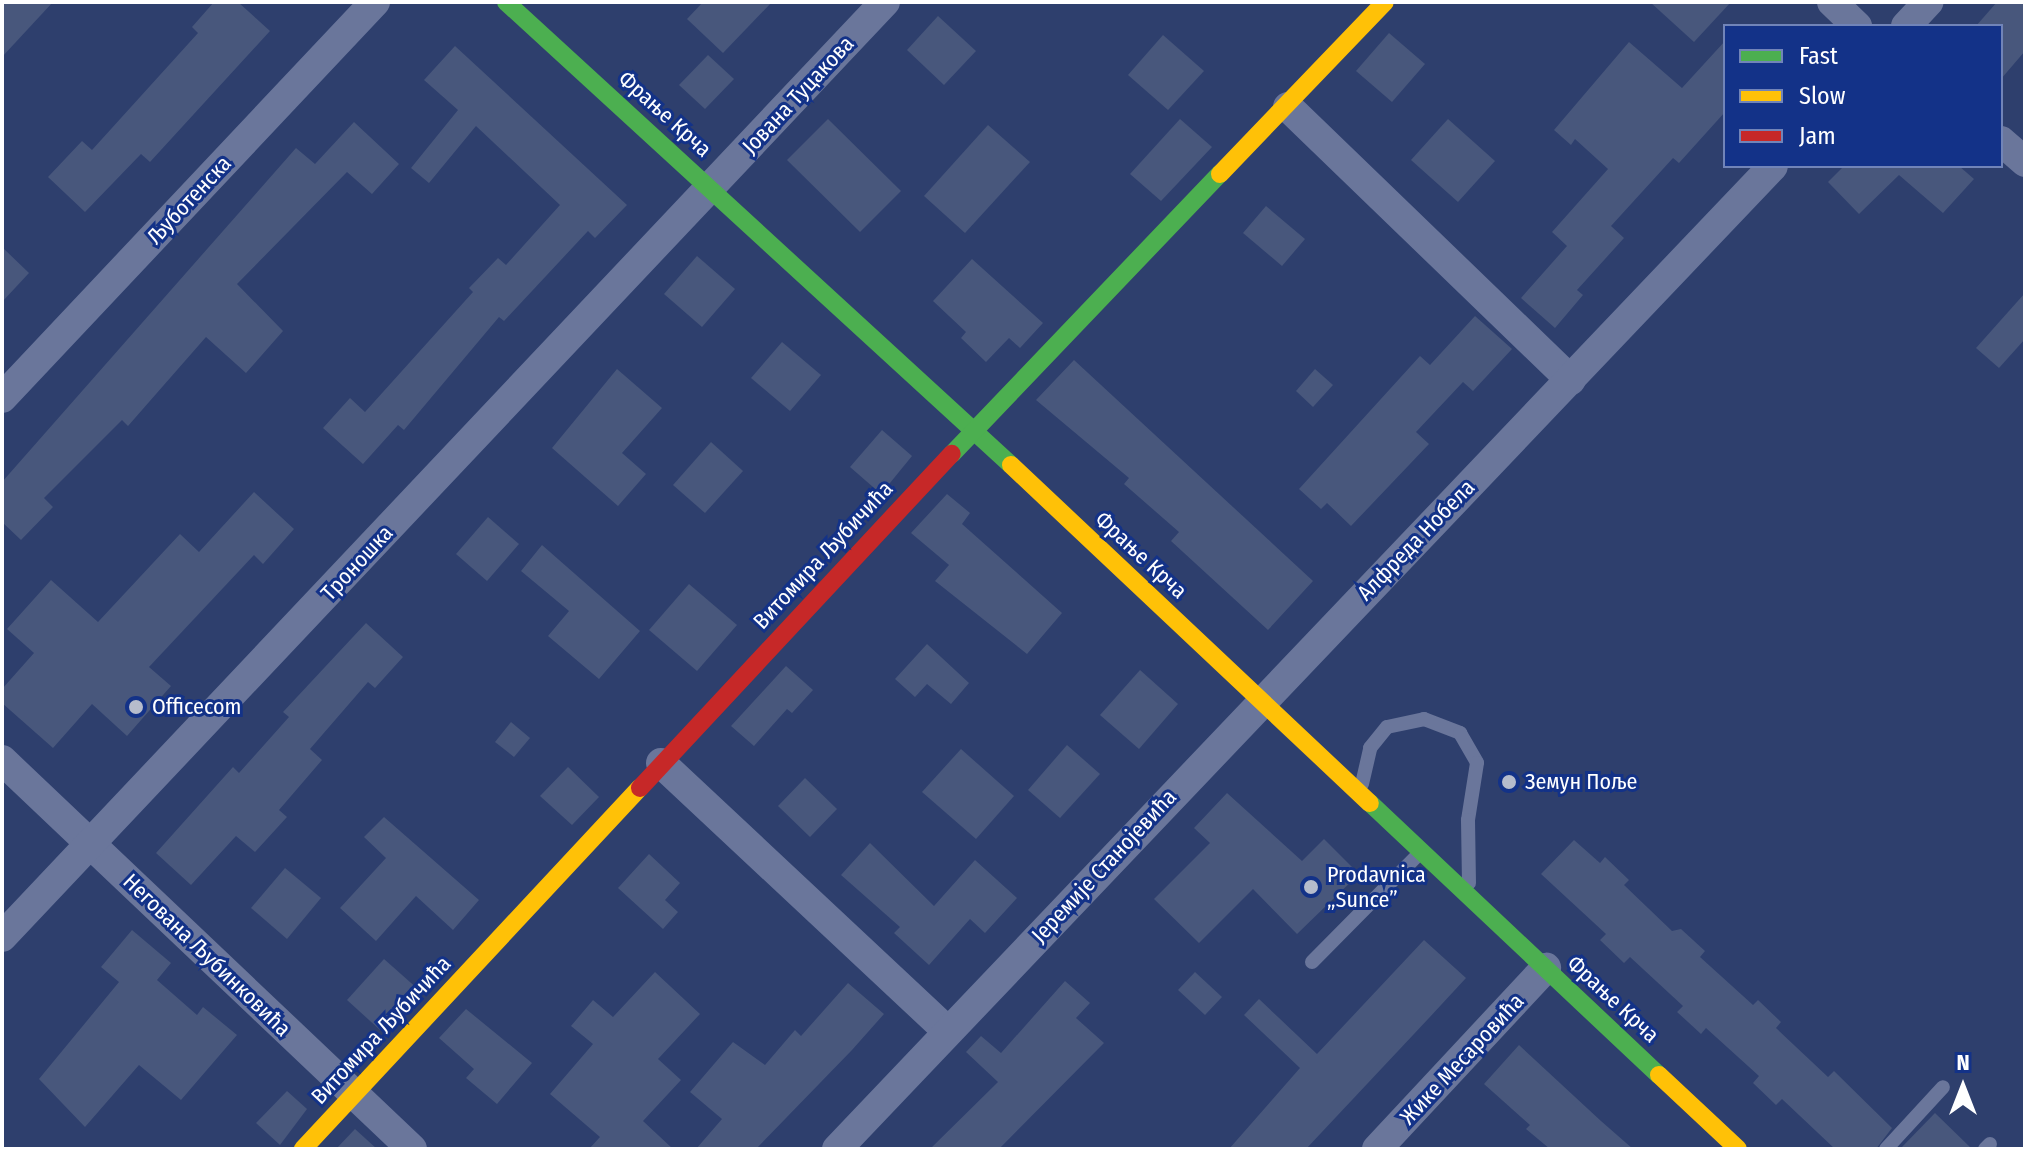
<!DOCTYPE html>
<html>
<head>
<meta charset="utf-8">
<style>
	body { margin:0 }
	#map { position:relative; width:2027px; height:1151px; overflow:hidden; background:#2e3f6d; font-family:"Fira Sans Condensed",sans-serif }
	div>[style] { position:absolute }
	.building>* { inset:0; background:#48577c }
	.lane>* { height:14px; margin:-7px; padding:0 7px; transform-origin:7px; border-radius:7px; background:#6a769b }
	.street>* { height:30px; margin:-15px; padding:0 15px; transform-origin:15px; border-radius:15px; background:#6a769b }
	.fast>* { height:18px; margin:-9px; padding:0 9px; transform-origin:9px; border-radius:9px; background:#4caf50 }
	.slow>* { height:18px; margin:-9px; padding:0 9px; transform-origin:9px; border-radius:9px; background:#ffc107 }
	.jam>* { height:18px; margin:-9px; padding:0 9px; transform-origin:9px; border-radius:9px; background:#c62828 }
	.dots>* { width:22px; height:22px; translate:-50% -50%; box-sizing:border-box; border:4px solid #133288; border-radius:50% }
	span { translate:-50% -50%; white-space:nowrap; text-align:center; line-height:1.15; -webkit-text-stroke:6px #133288; paint-order:stroke }
	.street-label { font-size:22px; color:#fff }
	.poi-label { font-size:22px; color:#fff }
	.left { translate:0 -50%; text-align:left }
	.frame { position:absolute; inset:0; border:4px solid #fff; pointer-events:none }
	.legend { position:absolute; left:1723px; top:24px; width:280px; height:144px; box-sizing:border-box; background:#133288; border:2px solid #7184b8; margin:0; padding:10px 14px; list-style:none; font-size:24px; color:#fff }
	.legend li { display:flex; align-items:center; gap:16px; height:40px }
	.legend b { width:40px; border:2px solid #7184b8 }
	.north { position:absolute; left:1923px; top:1047px; width:80px; height:80px; -webkit-text-stroke:6px #133288; paint-order:stroke; rotate:0deg; font-size:22px; font-weight:700; line-height:32px; text-align:center; color:#fff }
	.north::after { content:''; display:block; margin:auto; width:28px; height:36px; background:#fff; clip-path:polygon(50% 0,100% 100%,50% 72%,0 100%) }
</style>
</head>
<body>
<div id="map">
	<div class="building">
		<i style="clip-path:polygon(2px 2px,53px 2px,2px 57px)"></i>
		<i style="clip-path:polygon(214px 2px,238px 2px,270px 31px,150px 162px,141px 154px,85px 212px,48px 177px,82px 141px,92px 150px,198px 33px,192px 27px)"></i>
		<i style="clip-path:polygon(703px 2px,772px 2px,723px 53px,687px 19px)"></i>
		<i style="clip-path:polygon(1650px 2px,1731px 2px,1694px 42px)"></i>
		<i style="clip-path:polygon(1997px 2px,2025px 2px,2025px 51px,2001px 79px,2001px 26px,1976px 26px)"></i>
		<i style="clip-path:polygon(938px 16px,976px 51px,944px 85px,907px 50px)"></i>
		<i style="clip-path:polygon(1389px 33px,1425px 64px,1392px 102px,1356px 71px)"></i>
		<i style="clip-path:polygon(1163px 35px,1204px 71px,1168px 110px,1128px 75px)"></i>
		<i style="clip-path:polygon(1725px 41px,1725px 112px,1679px 163px,1673px 158px,1611px 226px,1624px 238px,1577px 290px,1583px 295px,1555px 328px,1521px 298px,1567px 246px,1552px 232px,1608px 169px,1575px 139px,1571px 145px,1554px 130px,1629px 42px,1682px 88px)"></i>
		<i style="clip-path:polygon(455px 46px,627px 205px,595px 238px,588px 231px,504px 321px,499px 317px,404px 430px,398px 425px,363px 464px,323px 428px,350px 398px,365px 412px,473px 292px,469px 288px,498px 258px,506px 265px,560px 205px,476px 126px,429px 183px,411px 168px,458px 110px,424px 80px)"></i>
		<i style="clip-path:polygon(708px 55px,734px 79px,705px 109px,679px 85px)"></i>
		<i style="clip-path:polygon(828px 119px,901px 191px,860px 232px,787px 160px)"></i>
		<i style="clip-path:polygon(1180px 119px,1212px 147px,1161px 201px,1130px 174px)"></i>
		<i style="clip-path:polygon(1448px 119px,1495px 161px,1458px 202px,1411px 160px)"></i>
		<i style="clip-path:polygon(354px 122px,399px 164px,372px 194px,347px 172px,237px 284px,283px 331px,246px 373px,206px 337px,128px 426px,122px 420px,44px 498px,53px 507px,21px 540px,2px 522px,2px 482px,296px 148px,315px 164px)"></i>
		<i style="clip-path:polygon(988px 125px,1030px 162px,965px 233px,924px 196px)"></i>
		<i style="clip-path:polygon(1844px 166px,1959px 166px,1974px 179px,1943px 213px,1899px 175px,1859px 214px,1828px 182px)"></i>
		<i style="clip-path:polygon(1266px 206px,1305px 239px,1282px 266px,1243px 233px)"></i>
		<i style="clip-path:polygon(2px 247px,29px 273px,2px 302px)"></i>
		<i style="clip-path:polygon(697px 256px,735px 289px,702px 327px,664px 294px)"></i>
		<i style="clip-path:polygon(972px 259px,1043px 323px,1020px 348px,1009px 338px,986px 362px,961px 338px,966px 332px,933px 301px)"></i>
		<i style="clip-path:polygon(2025px 293px,2025px 339px,1999px 368px,1976px 348px)"></i>
		<i style="clip-path:polygon(1475px 316px,1512px 349px,1473px 391px,1463px 382px,1416px 432px,1429px 444px,1351px 526px,1327px 503px,1321px 509px,1299px 489px,1420px 356px,1430px 365px)"></i>
		<i style="clip-path:polygon(782px 342px,821px 375px,790px 411px,751px 378px)"></i>
		<i style="clip-path:polygon(1074px 360px,1313px 581px,1268px 630px,1171px 541px,1179px 532px,1124px 484px,1129px 478px,1036px 400px)"></i>
		<i style="clip-path:polygon(617px 369px,662px 408px,622px 453px,646px 474px,618px 506px,552px 448px)"></i>
		<i style="clip-path:polygon(1315px 369px,1333px 385px,1313px 407px,1296px 391px)"></i>
		<i style="clip-path:polygon(882px 430px,912px 456px,881px 494px,850px 467px)"></i>
		<i style="clip-path:polygon(711px 442px,743px 471px,705px 513px,673px 485px)"></i>
		<i style="clip-path:polygon(254px 492px,294px 529px,263px 564px,254px 555px,149px 667px,171px 686px,127px 736px,92px 704px,53px 748px,2px 703px,2px 689px,34px 653px,7px 629px,51px 580px,98px 622px,180px 534px,199px 552px)"></i>
		<i style="clip-path:polygon(947px 494px,970px 513px,962px 524px,1062px 613px,1027px 654px,935px 581px,949px 565px,911px 533px)"></i>
		<i style="clip-path:polygon(488px 517px,519px 544px,487px 581px,456px 554px)"></i>
		<i style="clip-path:polygon(542px 545px,640px 631px,599px 679px,548px 636px,569px 611px,521px 571px)"></i>
		<i style="clip-path:polygon(689px 584px,737px 625px,697px 671px,649px 630px)"></i>
		<i style="clip-path:polygon(366px 623px,403px 657px,375px 688px,368px 682px,310px 749px,322px 760px,279px 810px,287px 817px,255px 852px,236px 836px,191px 885px,156px 853px,233px 767px,239px 773px,289px 717px,283px 712px)"></i>
		<i style="clip-path:polygon(927px 644px,969px 683px,951px 704px,927px 684px,915px 697px,895px 679px)"></i>
		<i style="clip-path:polygon(786px 666px,813px 690px,792px 713px,787px 709px,754px 746px,731px 726px)"></i>
		<i style="clip-path:polygon(1140px 670px,1178px 704px,1139px 749px,1100px 715px)"></i>
		<i style="clip-path:polygon(511px 722px,530px 738px,514px 757px,495px 742px)"></i>
		<i style="clip-path:polygon(1067px 745px,1100px 774px,1060px 818px,1028px 790px)"></i>
		<i style="clip-path:polygon(961px 749px,1014px 796px,976px 839px,922px 792px)"></i>
		<i style="clip-path:polygon(568px 767px,599px 797px,572px 825px,540px 796px)"></i>
		<i style="clip-path:polygon(805px 778px,837px 809px,810px 837px,778px 806px)"></i>
		<i style="clip-path:polygon(1227px 793px,1302px 861px,1324px 839px,1359px 874px,1297px 934px,1253px 889px,1199px 943px,1154px 899px,1210px 843px,1194px 828px)"></i>
		<i style="clip-path:polygon(384px 817px,479px 900px,453px 930px,416px 896px,376px 941px,340px 908px,386px 858px,364px 837px)"></i>
		<i style="clip-path:polygon(1574px 840px,1600px 863px,1605px 857px,1629px 880px,1624px 885px,1672px 931px,1681px 929px,1705px 951px,1700px 957px,1753px 1005px,1758px 1000px,1781px 1022px,1776px 1028px,1828px 1077px,1834px 1071px,1892px 1128px,1876px 1149px,1835px 1149px,1782px 1099px,1776px 1105px,1753px 1083px,1759px 1076px,1706px 1028px,1701px 1034px,1688px 1022px,1677px 1012px,1683px 1006px,1630px 957px,1624px 963px,1600px 940px,1606px 934px,1541px 874px)"></i>
		<i style="clip-path:polygon(870px 843px,934px 906px,975px 860px,1017px 898px,985px 933px,970px 919px,929px 965px,894px 933px,900px 927px,841px 875px)"></i>
		<i style="clip-path:polygon(649px 854px,680px 883px,665px 900px,678px 912px,663px 929px,618px 888px)"></i>
		<i style="clip-path:polygon(285px 868px,321px 898px,287px 939px,251px 908px)"></i>
		<i style="clip-path:polygon(132px 930px,171px 963px,157px 980px,197px 1015px,203px 1007px,237px 1035px,181px 1100px,139px 1065px,85px 1127px,39px 1079px,119px 982px,101px 967px)"></i>
		<i style="clip-path:polygon(1424px 940px,1466px 978px,1429px 1018px,1306px 1149px,1229px 1149px,1300px 1068px,1244px 1015px,1259px 999px,1317px 1054px)"></i>
		<i style="clip-path:polygon(384px 959px,419px 990px,380px 1030px,347px 1000px)"></i>
		<i style="clip-path:polygon(655px 972px,700px 1014px,658px 1059px,681px 1080px,643px 1121px,673px 1149px,589px 1149px,600px 1137px,550px 1094px,593px 1044px,571px 1026px,593px 1000px,613px 1017px)"></i>
		<i style="clip-path:polygon(1195px 972px,1222px 997px,1205px 1015px,1178px 990px)"></i>
		<i style="clip-path:polygon(1065px 981px,1090px 1003px,1076px 1018px,1104px 1043px,999px 1149px,930px 1149px,998px 1082px,966px 1052px,981px 1036px,1001px 1053px)"></i>
		<i style="clip-path:polygon(848px 983px,884px 1014px,852px 1050px,756px 1149px,696px 1149px,722px 1119px,690px 1092px,733px 1042px,765px 1065px,795px 1030px,801px 1036px)"></i>
		<i style="clip-path:polygon(466px 1009px,532px 1063px,497px 1104px,466px 1078px,474px 1069px,439px 1038px)"></i>
		<i style="clip-path:polygon(1519px 1045px,1601px 1121px,1633px 1149px,1550px 1149px,1526px 1129px,1530px 1125px,1484px 1084px)"></i>
		<i style="clip-path:polygon(287px 1091px,307px 1109px,280px 1145px,256px 1123px)"></i>
		<i style="clip-path:polygon(1935px 1113px,1972px 1149px,1900px 1149px)"></i>
		<i style="clip-path:polygon(355px 1129px,377px 1149px,336px 1149px)"></i>
	</div>
	<div class="lane">
		<i style="left:1362px;top:784px;width:37px;rotate:-77deg"></i>
		<i style="left:1370px;top:748px;width:27px;rotate:-51deg"></i>
		<i style="left:1387px;top:727px;width:38px;rotate:-12deg"></i>
		<i style="left:1424px;top:719px;width:39px;rotate:21deg"></i>
		<i style="left:1460px;top:733px;width:34px;rotate:60deg"></i>
		<i style="left:1477px;top:763px;width:58px;rotate:99deg"></i>
		<i style="left:1468px;top:820px;width:63px;rotate:89.1deg"></i>
		<i style="left:1312px;top:962px;width:151px;rotate:-45.3deg"></i>
		<i style="left:1886px;top:1149px;width:84px;rotate:-47.4deg"></i>
		<i style="left:1985px;top:1149px;width:7px;rotate:-45deg"></i>
	</div>
	<div class="street">
		<i style="left:1832px;top:2px;width:35px;rotate:44deg"></i>
		<i style="left:1906px;top:26px;width:33px;rotate:-47deg"></i>
		<i style="left:1288px;top:107px;width:393px;rotate:44deg"></i>
		<i style="left:2001px;top:141px;width:32px;rotate:41deg"></i>
		<i style="left:2px;top:398px;width:544px;rotate:-46.71deg"></i>
		<i style="left:2px;top:760px;width:565px;rotate:43.49deg"></i>
		<i style="left:661px;top:763px;width:393px;rotate:43.1deg"></i>
		<i style="left:2px;top:937px;width:1286px;rotate:-46.64deg"></i>
		<i style="left:837px;top:1149px;width:1357px;rotate:-46.4deg"></i>
		<i style="left:1377px;top:1149px;width:248px;rotate:-47deg"></i>
	</div>
	<div class="fast">
		<i style="left:506px;top:2px;width:685px;rotate:42.52deg"></i>
		<i style="left:952px;top:454px;width:388px;rotate:-46.3deg"></i>
		<i style="left:1370px;top:803px;width:397px;rotate:43.3deg"></i>
	</div>
	<div class="slow">
		<i style="left:1220px;top:174px;width:238px;rotate:-46.2deg"></i>
		<i style="left:1011px;top:465px;width:493px;rotate:43.3deg"></i>
		<i style="left:1659px;top:1075px;width:108px;rotate:43.1deg"></i>
		<i style="left:303px;top:1149px;width:494px;rotate:-47deg"></i>
	</div>
	<div class="jam">
		<i style="left:640px;top:788px;width:457px;rotate:-47deg"></i>
	</div>
	<div class="dots">
		<i style="left:136px;top:707px;background:#b6bccc"></i>
		<i style="left:1509px;top:782px;background:#b6bccc"></i>
		<i style="left:1311px;top:887px;background:#b6bccc"></i>
	</div>
	<div class="street-label">
		<span style="left:798px;top:95px;rotate:-47deg">Јована Туцакова</span>
		<span style="left:665px;top:114px;rotate:42deg">Фрање Крча</span>
		<span style="left:189px;top:200px;rotate:-47deg">Љуботенска</span>
		<span style="left:1416px;top:540px;rotate:-46deg">Алфреда Нобела</span>
		<span style="left:823px;top:555px;rotate:-47deg">Витомира Љубичића</span>
		<span style="left:1141px;top:555px;rotate:43deg">Фрање Крча</span>
		<span style="left:357px;top:563px;rotate:-47deg">Троношка</span>
		<span style="left:1104px;top:866px;rotate:-47deg">Јеремије Станојевића</span>
		<span style="left:207px;top:955px;rotate:44deg">Негована Љубинковића</span>
		<span style="left:1613px;top:999px;rotate:43deg">Фрање Крча</span>
		<span style="left:381px;top:1030px;rotate:-47deg">Витомира Љубичића</span>
		<span style="left:1462px;top:1059px;rotate:-47deg">Жике Месаровића</span>
	</div>
	<div class="poi-label">
		<span class="left" style="left:152px;top:707px">Officecom</span>
		<span class="left" style="left:1525px;top:782px">Земун Поље</span>
		<span class="left" style="left:1327px;top:887px">Prodavnica<br>„Sunce”</span>
	</div>
	<div class="frame"></div>
	<ul class="legend">
	<li><b style="height:10px;background:#4caf50"></b>Fast</li>
	<li><b style="height:10px;background:#ffc107"></b>Slow</li>
	<li><b style="height:10px;background:#c62828"></b>Jam</li>
	</ul>
	<div class="north">N</div>
</div>
</body>
</html>
